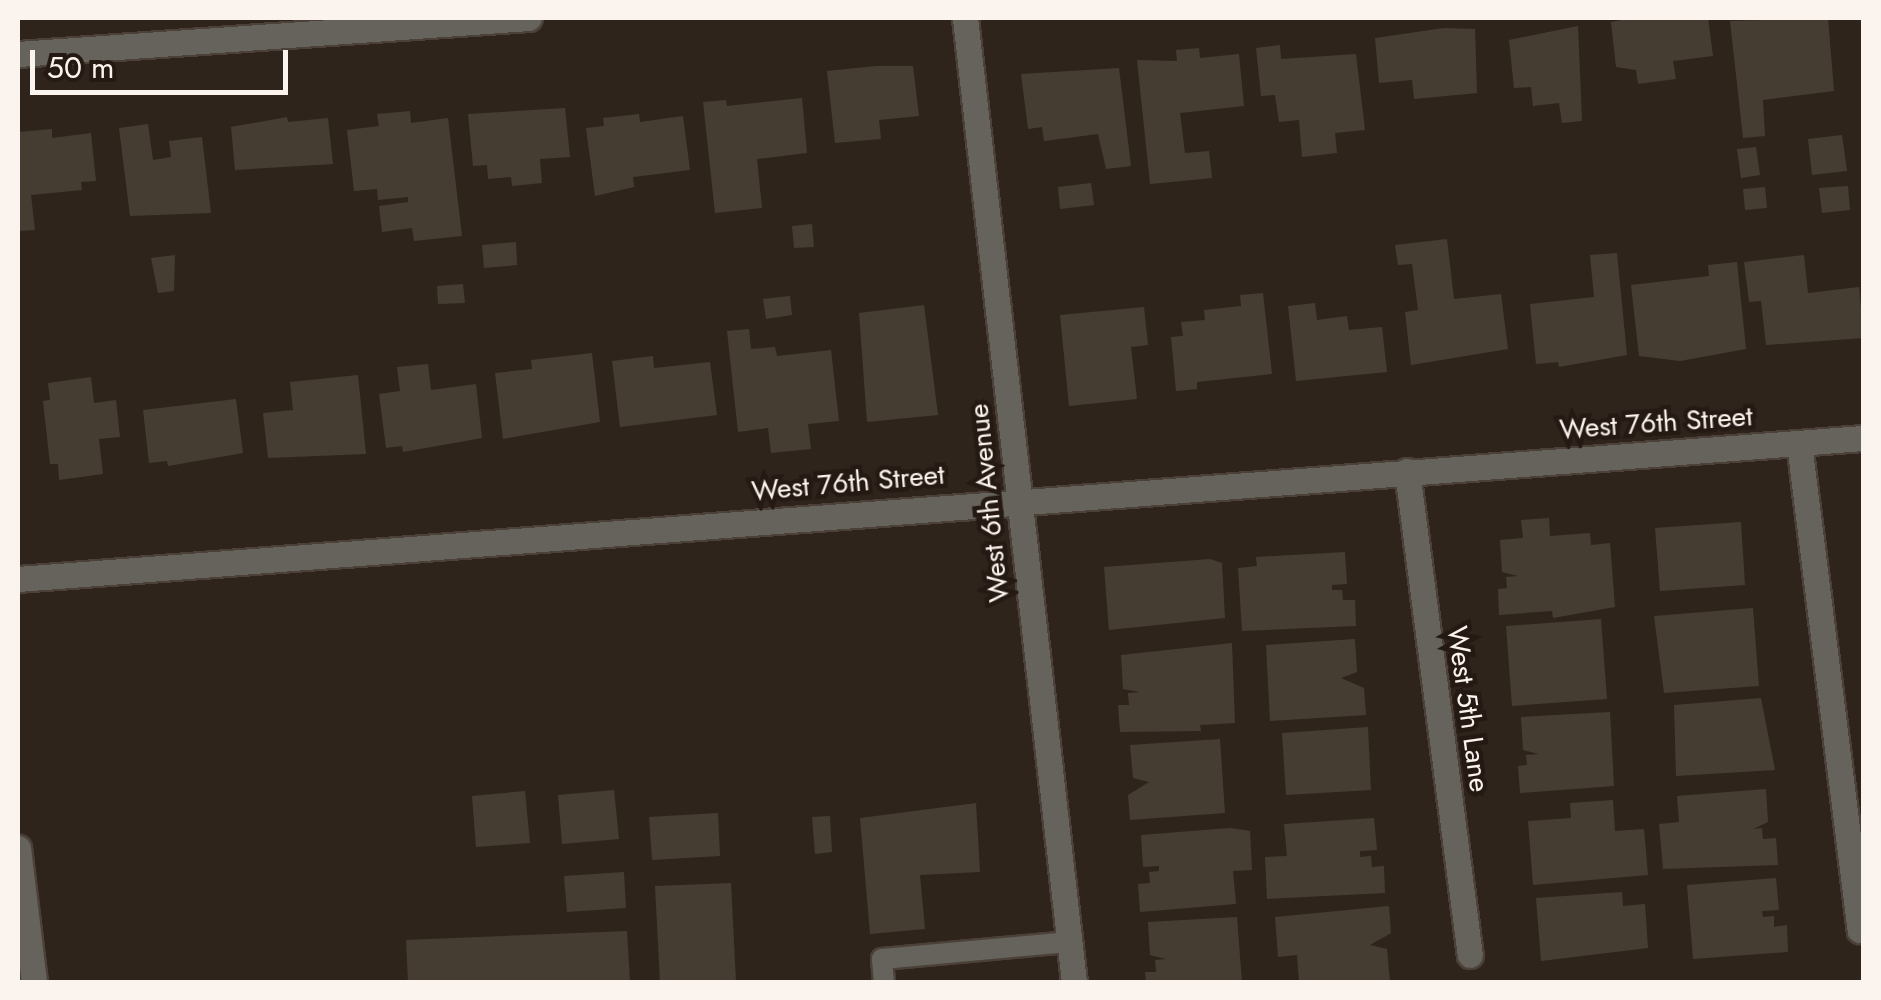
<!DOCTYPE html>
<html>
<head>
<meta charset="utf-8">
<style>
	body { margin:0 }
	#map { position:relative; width:1881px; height:1000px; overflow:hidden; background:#2f241c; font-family:Jost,sans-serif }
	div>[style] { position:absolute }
	.building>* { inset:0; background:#463d32 }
	.roads { filter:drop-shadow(2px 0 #4c4139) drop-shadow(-2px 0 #4c4139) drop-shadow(0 2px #4c4139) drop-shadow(0 -2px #4c4139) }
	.service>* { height:20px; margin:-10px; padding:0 10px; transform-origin:10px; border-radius:10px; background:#65635c }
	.minor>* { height:25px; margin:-12.5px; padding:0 12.5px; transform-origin:12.5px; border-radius:12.5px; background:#65635c }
	.tertiary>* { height:25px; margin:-12.5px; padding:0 12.5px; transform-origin:12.5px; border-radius:12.5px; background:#65635c }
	span { translate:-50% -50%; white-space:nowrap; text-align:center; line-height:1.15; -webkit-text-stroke:9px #251a13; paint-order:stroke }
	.street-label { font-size:28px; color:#fbf3ee }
	.frame { position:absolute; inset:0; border:20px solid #fbf3ee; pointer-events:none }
	.scale { position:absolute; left:30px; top:50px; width:258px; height:45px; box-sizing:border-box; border:5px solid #fbf3ee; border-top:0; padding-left:12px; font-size:30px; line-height:35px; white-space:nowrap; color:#fbf3ee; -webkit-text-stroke:8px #251a13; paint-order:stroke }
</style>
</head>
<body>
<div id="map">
	<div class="building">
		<i style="clip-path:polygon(1634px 18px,1708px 18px,1713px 56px,1673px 61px,1676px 79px,1638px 84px,1636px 70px,1616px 67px,1611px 22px)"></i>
		<i style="clip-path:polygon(1828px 18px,1834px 91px,1763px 100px,1765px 136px,1743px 138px,1730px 21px)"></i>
		<i style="clip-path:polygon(1578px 26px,1582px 121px,1562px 123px,1559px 103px,1533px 106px,1531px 87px,1514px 88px,1509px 40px)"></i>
		<i style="clip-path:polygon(1444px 28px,1475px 29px,1477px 93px,1414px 99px,1412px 80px,1379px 83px,1375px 38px)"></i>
		<i style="clip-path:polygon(1280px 45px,1281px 59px,1356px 54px,1365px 130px,1335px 133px,1337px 153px,1302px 157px,1299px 120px,1279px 122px,1275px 95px,1261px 96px,1256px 48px)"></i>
		<i style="clip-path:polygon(1199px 48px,1200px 58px,1239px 54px,1244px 106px,1180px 113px,1185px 153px,1209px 151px,1212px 178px,1150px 184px,1137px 60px,1177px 61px,1176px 50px)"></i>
		<i style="clip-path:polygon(876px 66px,913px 66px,919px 116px,879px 120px,881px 139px,835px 143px,827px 71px)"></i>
		<i style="clip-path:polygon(1119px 68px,1131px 166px,1106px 169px,1098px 134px,1044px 141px,1042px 127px,1028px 129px,1021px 74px)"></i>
		<i style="clip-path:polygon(802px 98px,807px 153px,757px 159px,762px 208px,715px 213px,703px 102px,726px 100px,727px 106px)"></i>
		<i style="clip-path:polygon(565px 108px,570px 157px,540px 159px,542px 183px,512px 186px,511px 177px,488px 179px,487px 165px,473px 166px,468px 114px)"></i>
		<i style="clip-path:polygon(410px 111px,411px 123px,448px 118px,462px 236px,414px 241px,412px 228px,382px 232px,379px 206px,408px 202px,408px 197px,378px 200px,377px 189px,354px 191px,347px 130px,379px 126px,377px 114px)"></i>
		<i style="clip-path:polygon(639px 114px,640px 122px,683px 116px,690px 170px,633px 177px,634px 187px,595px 196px,586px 128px,604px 126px,603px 118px)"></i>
		<i style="clip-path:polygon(287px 117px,288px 122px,328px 118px,333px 164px,235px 170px,231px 127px)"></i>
		<i style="clip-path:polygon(148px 124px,153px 160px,171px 157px,169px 141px,202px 137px,211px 213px,130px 216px,119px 128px)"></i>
		<i style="clip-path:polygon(52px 129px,52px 138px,91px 133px,96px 181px,81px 182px,82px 190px,31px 195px,35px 230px,18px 231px,18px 132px)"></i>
		<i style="clip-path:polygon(1842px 135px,1847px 171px,1812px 175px,1808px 139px)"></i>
		<i style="clip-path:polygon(1756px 147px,1760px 175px,1741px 178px,1737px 149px)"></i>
		<i style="clip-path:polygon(1091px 183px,1094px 205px,1060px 209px,1058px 187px)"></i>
		<i style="clip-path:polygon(1848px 186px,1850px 210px,1822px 213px,1819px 188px)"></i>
		<i style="clip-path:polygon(1765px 187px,1767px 208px,1745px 210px,1743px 189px)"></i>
		<i style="clip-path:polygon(812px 224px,814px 247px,794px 248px,792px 226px)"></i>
		<i style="clip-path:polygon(1447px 239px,1454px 299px,1501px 294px,1508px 349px,1411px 365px,1405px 312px,1418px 310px,1412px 264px,1398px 265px,1395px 245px)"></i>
		<i style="clip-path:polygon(516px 242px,517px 265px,484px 268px,482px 245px)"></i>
		<i style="clip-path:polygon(1617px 253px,1627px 355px,1559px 367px,1558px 362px,1536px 364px,1530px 304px,1594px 297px,1590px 255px)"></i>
		<i style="clip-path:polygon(175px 255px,174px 291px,158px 293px,151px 258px)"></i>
		<i style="clip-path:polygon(1804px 255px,1808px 293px,1859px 287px,1864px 338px,1766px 345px,1761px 301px,1749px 302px,1744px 262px)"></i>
		<i style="clip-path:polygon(1737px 262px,1746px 349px,1680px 361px,1639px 356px,1631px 285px,1709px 276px,1708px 265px)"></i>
		<i style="clip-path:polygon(463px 284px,465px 303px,438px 304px,437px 286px)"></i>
		<i style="clip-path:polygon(1263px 293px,1272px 374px,1197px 382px,1197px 389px,1176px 391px,1171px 337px,1183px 336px,1181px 322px,1205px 320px,1204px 310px,1241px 306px,1240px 295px)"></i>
		<i style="clip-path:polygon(790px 296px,792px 315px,766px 319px,763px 299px)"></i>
		<i style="clip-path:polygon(1315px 303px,1317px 320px,1347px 316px,1349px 330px,1382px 327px,1387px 372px,1296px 381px,1288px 306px)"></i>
		<i style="clip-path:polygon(924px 305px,938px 415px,867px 422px,859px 313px)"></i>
		<i style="clip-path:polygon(1144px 307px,1148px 345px,1131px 347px,1137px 399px,1069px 406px,1060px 315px)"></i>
		<i style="clip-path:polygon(749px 329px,751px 349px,775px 347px,777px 356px,831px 350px,839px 421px,808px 424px,811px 449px,771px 453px,768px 428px,738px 432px,727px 331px)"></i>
		<i style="clip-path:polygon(592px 353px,600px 422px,503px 439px,495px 373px,532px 369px,531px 360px)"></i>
		<i style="clip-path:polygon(653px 356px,654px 368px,710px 362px,717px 415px,620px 427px,612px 361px)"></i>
		<i style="clip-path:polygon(428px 364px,431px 390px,476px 384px,482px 438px,403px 452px,402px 446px,386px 448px,379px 394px,400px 391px,397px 367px)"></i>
		<i style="clip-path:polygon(358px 375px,366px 454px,268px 458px,263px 413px,293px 410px,290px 382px)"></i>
		<i style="clip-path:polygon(91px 377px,94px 403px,116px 400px,120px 437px,99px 439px,103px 474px,59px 480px,58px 464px,50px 464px,43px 401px,50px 400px,48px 383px)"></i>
		<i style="clip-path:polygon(236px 399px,243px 453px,168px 466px,167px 461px,149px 463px,143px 410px)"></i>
		<i style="clip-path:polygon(1549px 518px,1550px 536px,1590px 533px,1591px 545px,1610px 543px,1615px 607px,1553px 618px,1552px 611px,1499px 615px,1498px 589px,1507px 588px,1506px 577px,1518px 576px,1502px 572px,1500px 540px,1523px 538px,1521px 520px)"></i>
		<i style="clip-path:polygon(1741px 522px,1745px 585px,1660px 591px,1655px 528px)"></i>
		<i style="clip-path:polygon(1345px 552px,1347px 584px,1332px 585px,1332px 590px,1342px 590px,1343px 600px,1355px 600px,1356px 626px,1242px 631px,1238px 568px,1257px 566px,1256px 557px)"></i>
		<i style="clip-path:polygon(1210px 559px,1222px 563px,1225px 618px,1109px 630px,1104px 567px)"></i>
		<i style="clip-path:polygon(1753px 608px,1759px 686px,1664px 693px,1654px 616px)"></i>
		<i style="clip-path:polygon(1601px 619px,1607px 699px,1512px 706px,1506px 626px)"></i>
		<i style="clip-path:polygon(1355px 639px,1357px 672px,1341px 678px,1364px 688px,1366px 715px,1270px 721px,1266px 645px)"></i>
		<i style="clip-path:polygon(1232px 643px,1235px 723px,1200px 725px,1201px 731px,1120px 732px,1118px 705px,1129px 705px,1128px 693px,1140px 692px,1123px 689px,1121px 655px)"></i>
		<i style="clip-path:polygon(1761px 698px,1775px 770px,1676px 776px,1674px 705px)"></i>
		<i style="clip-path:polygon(1610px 712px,1614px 786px,1520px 793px,1518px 766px,1527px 765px,1526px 755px,1539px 754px,1523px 750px,1521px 717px)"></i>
		<i style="clip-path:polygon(1368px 727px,1371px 790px,1286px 795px,1282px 733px)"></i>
		<i style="clip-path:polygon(1220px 739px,1225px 813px,1130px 820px,1128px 795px,1149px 782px,1133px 778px,1130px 745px)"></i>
		<i style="clip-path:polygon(1766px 789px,1768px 822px,1753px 829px,1762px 828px,1763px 839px,1776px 838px,1778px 865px,1663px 869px,1659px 824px,1679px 822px,1677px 796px)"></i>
		<i style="clip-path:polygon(614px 790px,619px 839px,562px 844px,558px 795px)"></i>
		<i style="clip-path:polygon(525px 791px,530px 843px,476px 847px,472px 796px)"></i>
		<i style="clip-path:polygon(1613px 800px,1615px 831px,1644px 829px,1648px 875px,1533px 885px,1528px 821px,1571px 818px,1570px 803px)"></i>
		<i style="clip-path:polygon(976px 803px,980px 872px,920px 875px,925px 929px,870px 934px,860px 818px)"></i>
		<i style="clip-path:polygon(718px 813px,720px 856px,652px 860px,649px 817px)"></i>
		<i style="clip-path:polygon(830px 816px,832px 852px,815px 854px,812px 817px)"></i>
		<i style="clip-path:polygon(1374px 818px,1377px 850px,1360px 851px,1360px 857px,1371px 856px,1372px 867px,1384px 866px,1385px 893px,1267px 899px,1265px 857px,1287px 856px,1284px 824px)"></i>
		<i style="clip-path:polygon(1230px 828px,1250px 831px,1252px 870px,1233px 871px,1236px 904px,1140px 912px,1138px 884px,1150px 883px,1149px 872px,1159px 871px,1159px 866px,1143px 867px,1141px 835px)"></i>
		<i style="clip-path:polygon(624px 872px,626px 908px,567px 912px,564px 876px)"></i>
		<i style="clip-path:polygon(1776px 878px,1779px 910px,1762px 911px,1763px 917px,1774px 916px,1774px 927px,1787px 925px,1788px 952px,1693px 959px,1687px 885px)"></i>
		<i style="clip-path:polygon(731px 883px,736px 982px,660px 982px,655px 886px)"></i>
		<i style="clip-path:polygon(1622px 892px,1623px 906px,1645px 904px,1648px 948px,1541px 961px,1536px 898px)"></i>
		<i style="clip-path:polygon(1389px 906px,1391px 933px,1370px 945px,1387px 949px,1390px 982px,1299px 982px,1297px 955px,1278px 957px,1275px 917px)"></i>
		<i style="clip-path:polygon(1237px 917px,1242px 982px,1146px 982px,1145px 972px,1156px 972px,1155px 960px,1166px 959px,1150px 955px,1148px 922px)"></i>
		<i style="clip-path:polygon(627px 931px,630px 982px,408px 982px,406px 940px)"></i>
	</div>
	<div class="roads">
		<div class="service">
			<i style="left:884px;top:982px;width:23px;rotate:-95deg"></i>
			<i style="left:882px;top:959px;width:189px;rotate:-5.2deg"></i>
		</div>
		<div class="minor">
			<i style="left:1799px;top:443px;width:491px;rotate:82.9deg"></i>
			<i style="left:1407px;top:471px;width:488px;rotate:82.6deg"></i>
			<i style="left:18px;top:579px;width:1851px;rotate:-4.37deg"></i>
			<i style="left:18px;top:848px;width:135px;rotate:83.2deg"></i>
		</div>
		<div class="tertiary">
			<i style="left:965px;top:18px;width:970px;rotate:83.55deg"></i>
			<i style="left:18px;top:54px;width:512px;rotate:-4.03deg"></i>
		</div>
	</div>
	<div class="street-label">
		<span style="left:1656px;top:423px;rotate:-4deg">West 76th Street</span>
		<span style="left:848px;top:483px;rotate:-5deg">West 76th Street</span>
		<span style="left:989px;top:503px;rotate:-96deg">West 6th Avenue</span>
		<span style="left:1468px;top:709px;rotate:82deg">West 5th Lane</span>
	</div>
	<div class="frame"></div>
	<div class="scale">50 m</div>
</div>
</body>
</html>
